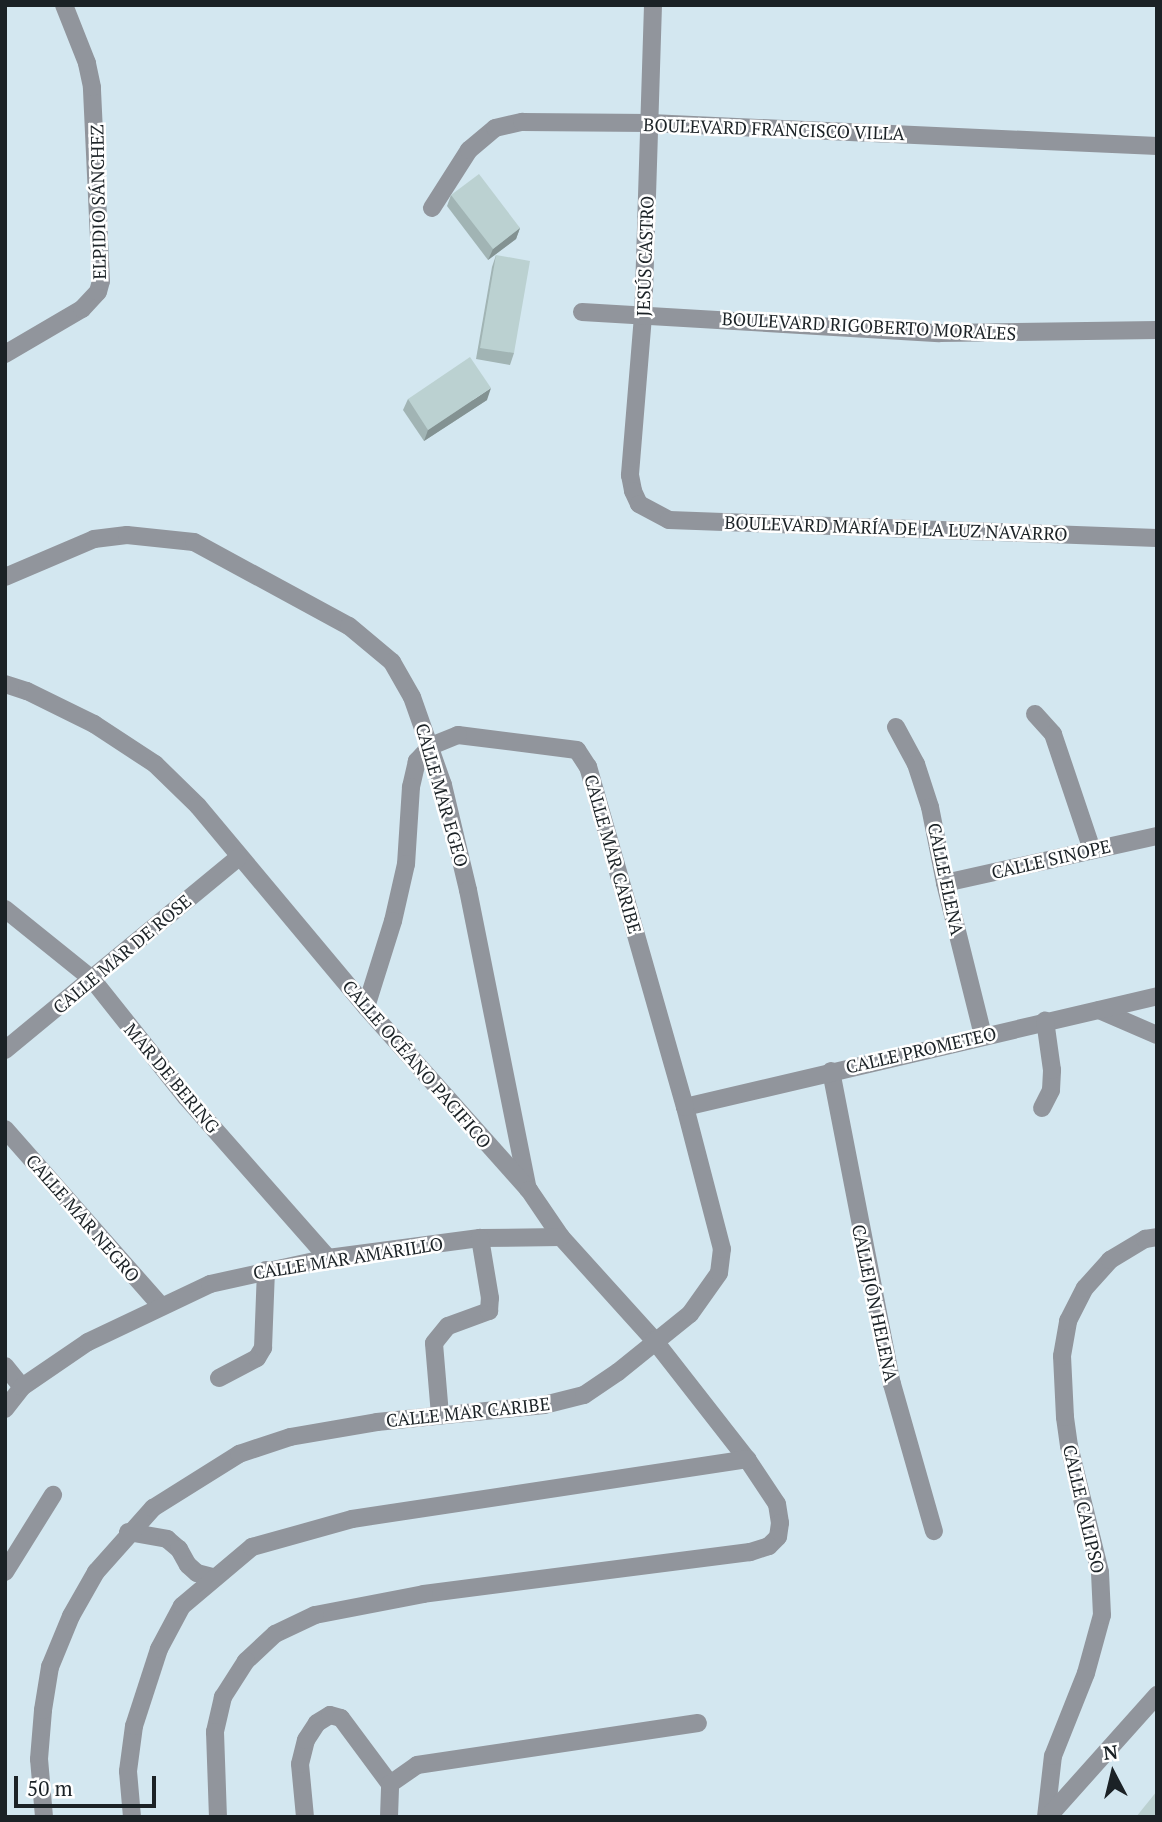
<!DOCTYPE html>
<html>
<head>
<meta charset="utf-8">
<style>
	body { margin:0 }
	#map { position:relative; width:1162px; height:1822px; overflow:hidden; background:#d3e7f0; font-family:"PT Serif",serif }
	div>[style] { position:absolute }
	.minor>* { height:18px; margin:-9px; padding:0 9px; transform-origin:9px; border-radius:9px; background:#91959c }
	.wall>* { inset:0; background:#a1b4b4 }
	.shaded-wall>* { inset:0; background:#839292 }
	.building>* { inset:0; background:#bbd1d1 }
	span { translate:-50% -50%; white-space:nowrap; text-align:center; line-height:1.15; -webkit-text-stroke:5px #fff; paint-order:stroke }
	.street-label { font-size:18px; color:#1b2226 }
	.frame { position:absolute; inset:0; border:7px solid #1b2226; pointer-events:none }
	.north { position:absolute; left:1078px; top:1738px; width:70px; height:70px; -webkit-text-stroke:5px #fff; paint-order:stroke; rotate:353deg; font-size:19px; font-weight:700; line-height:28px; text-align:center; color:#1b2226 }
	.north::after { content:''; display:block; margin:auto; width:24px; height:32px; background:#1b2226; clip-path:polygon(50% 0,100% 100%,50% 72%,0 100%) }
	.scale { position:absolute; left:14px; top:1776px; width:142px; height:32px; box-sizing:border-box; border:4px solid #1b2226; border-top:0; padding-left:9px; font-size:21px; line-height:24px; white-space:nowrap; color:#1b2226; -webkit-text-stroke:5px #fff; paint-order:stroke }
</style>
</head>
<body>
<div id="map">
	<div class="minor">
		<i style="left:653px;top:5px;width:311px;rotate:91.8deg"></i>
		<i style="left:643px;top:316px;width:160px;rotate:94.7deg"></i>
		<i style="left:630px;top:475px;width:16px;rotate:79deg"></i>
		<i style="left:633px;top:491px;width:14px;rotate:65deg"></i>
		<i style="left:639px;top:504px;width:34px;rotate:28deg"></i>
		<i style="left:669px;top:520px;width:488px;rotate:2.1deg"></i>
		<i style="left:432px;top:208px;width:69px;rotate:-57.5deg"></i>
		<i style="left:469px;top:150px;width:34px;rotate:-40deg"></i>
		<i style="left:495px;top:128px;width:28px;rotate:-13deg"></i>
		<i style="left:522px;top:122px;width:128px;rotate:0.4deg"></i>
		<i style="left:650px;top:123px;width:508px;rotate:2.6deg"></i>
		<i style="left:582px;top:312px;width:358px;rotate:3.4deg"></i>
		<i style="left:939px;top:333px;width:218px;rotate:-0.8deg"></i>
		<i style="left:5px;top:354px;width:89px;rotate:-30.3deg"></i>
		<i style="left:82px;top:309px;width:23px;rotate:-47deg"></i>
		<i style="left:98px;top:292px;width:11px;rotate:-75deg"></i>
		<i style="left:101px;top:281px;width:194px;rotate:-92.7deg"></i>
		<i style="left:92px;top:87px;width:25px;rotate:-102deg"></i>
		<i style="left:87px;top:63px;width:62px;rotate:-111.6deg"></i>
		<i style="left:5px;top:577px;width:97px;rotate:-23.1deg"></i>
		<i style="left:94px;top:539px;width:33px;rotate:-7deg"></i>
		<i style="left:127px;top:535px;width:67px;rotate:6deg"></i>
		<i style="left:194px;top:542px;width:176px;rotate:28.5deg"></i>
		<i style="left:349px;top:626px;width:56px;rotate:39.9deg"></i>
		<i style="left:392px;top:662px;width:40px;rotate:60.3deg"></i>
		<i style="left:412px;top:697px;width:93px;rotate:70.6deg"></i>
		<i style="left:443px;top:785px;width:108px;rotate:76.6deg"></i>
		<i style="left:468px;top:890px;width:305px;rotate:78.7deg"></i>
		<i style="left:5px;top:684px;width:23px;rotate:18deg"></i>
		<i style="left:27px;top:691px;width:75px;rotate:26.2deg"></i>
		<i style="left:94px;top:724px;width:73px;rotate:33.3deg"></i>
		<i style="left:155px;top:764px;width:60px;rotate:44.3deg"></i>
		<i style="left:198px;top:806px;width:262px;rotate:50.1deg"></i>
		<i style="left:366px;top:1007px;width:245px;rotate:48.3deg"></i>
		<i style="left:529px;top:1190px;width:57px;rotate:55.8deg"></i>
		<i style="left:561px;top:1237px;width:139px;rotate:47.9deg"></i>
		<i style="left:654px;top:1340px;width:151px;rotate:52deg"></i>
		<i style="left:747px;top:1459px;width:54px;rotate:56.3deg"></i>
		<i style="left:777px;top:1504px;width:19px;rotate:81deg"></i>
		<i style="left:780px;top:1523px;width:14px;rotate:98deg"></i>
		<i style="left:778px;top:1537px;width:13px;rotate:135deg"></i>
		<i style="left:769px;top:1546px;width:20px;rotate:162deg"></i>
		<i style="left:750px;top:1552px;width:329px;rotate:172.7deg"></i>
		<i style="left:424px;top:1594px;width:111px;rotate:169.1deg"></i>
		<i style="left:315px;top:1615px;width:44px;rotate:154.6deg"></i>
		<i style="left:275px;top:1634px;width:40px;rotate:137deg"></i>
		<i style="left:246px;top:1661px;width:43px;rotate:122.6deg"></i>
		<i style="left:223px;top:1697px;width:36px;rotate:103deg"></i>
		<i style="left:215px;top:1732px;width:85px;rotate:88deg"></i>
		<i style="left:1035px;top:714px;width:27px;rotate:48deg"></i>
		<i style="left:1053px;top:734px;width:122px;rotate:71.4deg"></i>
		<i style="left:896px;top:727px;width:42px;rotate:61.6deg"></i>
		<i style="left:916px;top:764px;width:45px;rotate:72deg"></i>
		<i style="left:930px;top:807px;width:77px;rotate:78.8deg"></i>
		<i style="left:945px;top:883px;width:157px;rotate:76deg"></i>
		<i style="left:945px;top:883px;width:217px;rotate:-12.5deg"></i>
		<i style="left:5px;top:909px;width:112px;rotate:38.8deg"></i>
		<i style="left:92px;top:979px;width:151px;rotate:51.5deg"></i>
		<i style="left:186px;top:1097px;width:215px;rotate:48.6deg"></i>
		<i style="left:1099px;top:1010px;width:63px;rotate:23.3deg"></i>
		<i style="left:5px;top:1050px;width:302px;rotate:-39.5deg"></i>
		<i style="left:831px;top:1071px;width:319px;rotate:79deg"></i>
		<i style="left:892px;top:1384px;width:153px;rotate:74.1deg"></i>
		<i style="left:685px;top:1107px;width:485px;rotate:-13.2deg"></i>
		<i style="left:1042px;top:1108px;width:20px;rotate:-63deg"></i>
		<i style="left:1051px;top:1090px;width:20px;rotate:-87deg"></i>
		<i style="left:1052px;top:1070px;width:50px;rotate:-98deg"></i>
		<i style="left:5px;top:1129px;width:236px;rotate:48.6deg"></i>
		<i style="left:5px;top:1366px;width:27px;rotate:51deg"></i>
		<i style="left:219px;top:1378px;width:43px;rotate:-27.8deg"></i>
		<i style="left:257px;top:1358px;width:12px;rotate:-59deg"></i>
		<i style="left:263px;top:1348px;width:78px;rotate:-87.8deg"></i>
		<i style="left:5px;top:1409px;width:28px;rotate:-52deg"></i>
		<i style="left:22px;top:1387px;width:80px;rotate:-34.3deg"></i>
		<i style="left:88px;top:1342px;width:135px;rotate:-25.4deg"></i>
		<i style="left:210px;top:1284px;width:121px;rotate:-12.4deg"></i>
		<i style="left:328px;top:1258px;width:153px;rotate:-7.5deg"></i>
		<i style="left:480px;top:1238px;width:81px;rotate:-0.7deg"></i>
		<i style="left:440px;top:1415px;width:72px;rotate:-94.8deg"></i>
		<i style="left:434px;top:1343px;width:22px;rotate:-51deg"></i>
		<i style="left:448px;top:1326px;width:44px;rotate:-20.1deg"></i>
		<i style="left:489px;top:1311px;width:13px;rotate:-86deg"></i>
		<i style="left:490px;top:1298px;width:61px;rotate:-99.5deg"></i>
		<i style="left:128px;top:1532px;width:40px;rotate:10deg"></i>
		<i style="left:167px;top:1539px;width:16px;rotate:40deg"></i>
		<i style="left:179px;top:1549px;width:18px;rotate:61deg"></i>
		<i style="left:188px;top:1565px;width:12px;rotate:42deg"></i>
		<i style="left:197px;top:1573px;width:16px;rotate:14deg"></i>
		<i style="left:5px;top:1572px;width:91px;rotate:-58.1deg"></i>
		<i style="left:44px;top:1817px;width:58px;rotate:-94.9deg"></i>
		<i style="left:39px;top:1759px;width:49px;rotate:-85.3deg"></i>
		<i style="left:43px;top:1710px;width:44px;rotate:-80.8deg"></i>
		<i style="left:50px;top:1667px;width:55px;rotate:-67.6deg"></i>
		<i style="left:71px;top:1616px;width:51px;rotate:-60.4deg"></i>
		<i style="left:96px;top:1572px;width:86px;rotate:-48.3deg"></i>
		<i style="left:153px;top:1508px;width:102px;rotate:-32.1deg"></i>
		<i style="left:239px;top:1454px;width:54px;rotate:-18.4deg"></i>
		<i style="left:290px;top:1437px;width:88px;rotate:-9.8deg"></i>
		<i style="left:377px;top:1422px;width:168px;rotate:-5.8deg"></i>
		<i style="left:544px;top:1405px;width:41px;rotate:-14deg"></i>
		<i style="left:584px;top:1395px;width:41px;rotate:-34.1deg"></i>
		<i style="left:618px;top:1372px;width:92px;rotate:-38.9deg"></i>
		<i style="left:690px;top:1314px;width:50px;rotate:-54.7deg"></i>
		<i style="left:719px;top:1273px;width:24px;rotate:-83deg"></i>
		<i style="left:722px;top:1249px;width:147px;rotate:-104.6deg"></i>
		<i style="left:685px;top:1107px;width:354px;rotate:-105.9deg"></i>
		<i style="left:588px;top:767px;width:20px;rotate:-123deg"></i>
		<i style="left:577px;top:750px;width:120px;rotate:-172.8deg"></i>
		<i style="left:458px;top:735px;width:29px;rotate:158deg"></i>
		<i style="left:431px;top:746px;width:21px;rotate:133deg"></i>
		<i style="left:417px;top:761px;width:27px;rotate:103deg"></i>
		<i style="left:411px;top:787px;width:77px;rotate:93.7deg"></i>
		<i style="left:406px;top:864px;width:58px;rotate:102.8deg"></i>
		<i style="left:393px;top:921px;width:90px;rotate:107.4deg"></i>
		<i style="left:132px;top:1817px;width:46px;rotate:-95deg"></i>
		<i style="left:128px;top:1771px;width:45px;rotate:-82.4deg"></i>
		<i style="left:134px;top:1726px;width:81px;rotate:-72deg"></i>
		<i style="left:159px;top:1649px;width:49px;rotate:-61.9deg"></i>
		<i style="left:182px;top:1606px;width:92px;rotate:-40.1deg"></i>
		<i style="left:252px;top:1547px;width:104px;rotate:-15.6deg"></i>
		<i style="left:352px;top:1519px;width:400px;rotate:-8.6deg"></i>
		<i style="left:305px;top:1817px;width:53px;rotate:-95.4deg"></i>
		<i style="left:300px;top:1764px;width:25px;rotate:-76deg"></i>
		<i style="left:306px;top:1740px;width:20px;rotate:-57deg"></i>
		<i style="left:317px;top:1723px;width:15px;rotate:-32deg"></i>
		<i style="left:330px;top:1715px;width:11px;rotate:15deg"></i>
		<i style="left:341px;top:1718px;width:82px;rotate:53.4deg"></i>
		<i style="left:389px;top:1817px;width:33px;rotate:-88deg"></i>
		<i style="left:390px;top:1784px;width:33px;rotate:-35deg"></i>
		<i style="left:417px;top:1765px;width:284px;rotate:-8.5deg"></i>
		<i style="left:1046px;top:1817px;width:61px;rotate:-83.5deg"></i>
		<i style="left:1053px;top:1756px;width:89px;rotate:-68.3deg"></i>
		<i style="left:1086px;top:1673px;width:60px;rotate:-74.6deg"></i>
		<i style="left:1102px;top:1615px;width:43px;rotate:-92.7deg"></i>
		<i style="left:1100px;top:1572px;width:130px;rotate:-103.8deg"></i>
		<i style="left:1069px;top:1446px;width:29px;rotate:-98deg"></i>
		<i style="left:1065px;top:1417px;width:61px;rotate:-92.8deg"></i>
		<i style="left:1062px;top:1356px;width:36px;rotate:-80deg"></i>
		<i style="left:1068px;top:1321px;width:37px;rotate:-63deg"></i>
		<i style="left:1085px;top:1288px;width:38px;rotate:-48deg"></i>
		<i style="left:1110px;top:1260px;width:41px;rotate:-31deg"></i>
		<i style="left:1145px;top:1239px;width:12px;rotate:-9deg"></i>
		<i style="left:1048px;top:1817px;width:164px;rotate:-48.2deg"></i>
	</div>
	<div class="wall">
		<i style="clip-path:polygon(451px 195px,520px 228px,516px 239px,488px 260px,447px 206px)"></i>
		<i style="clip-path:polygon(496px 255px,514px 353px,510px 365px,476px 359px,492px 267px)"></i>
		<i style="clip-path:polygon(408px 399px,487px 400px,424px 441px,403px 410px)"></i>
	</div>
	<div class="shaded-wall">
		<i style="clip-path:polygon(520px 228px,516px 239px,488px 260px,493px 249px)"></i>
		<i style="clip-path:polygon(491px 388px,487px 400px,424px 441px,428px 430px)"></i>
	</div>
	<div class="building">
		<i style="clip-path:polygon(479px 174px,520px 228px,493px 249px,451px 195px)"></i>
		<i style="clip-path:polygon(496px 255px,530px 261px,514px 353px,480px 348px)"></i>
		<i style="clip-path:polygon(470px 357px,491px 388px,428px 430px,408px 399px)"></i>
		<i style="clip-path:polygon(1157px 1791px,1157px 1817px,1136px 1817px)"></i>
	</div>
	<div class="street-label">
		<span style="left:774px;top:129px;rotate:2deg">BOULEVARD FRANCISCO VILLA</span>
		<span style="left:98px;top:202px;rotate:-91deg">ELPIDIO SÁNCHEZ</span>
		<span style="left:645px;top:256px;rotate:-88deg">JESÚS CASTRO</span>
		<span style="left:869px;top:326px;rotate:3deg">BOULEVARD RIGOBERTO MORALES</span>
		<span style="left:896px;top:528px;rotate:2deg">BOULEVARD MARÍA DE LA LUZ NAVARRO</span>
		<span style="left:442px;top:795px;rotate:74deg">CALLE MAR EGEO</span>
		<span style="left:613px;top:854px;rotate:74deg">CALLE MAR CARIBE</span>
		<span style="left:1051px;top:859px;rotate:-13deg">CALLE SINOPE</span>
		<span style="left:946px;top:879px;rotate:78deg">CALLE ELENA</span>
		<span style="left:122px;top:954px;rotate:-40deg">CALLE MAR DE ROSE</span>
		<span style="left:921px;top:1050px;rotate:-13deg">CALLE PROMETEO</span>
		<span style="left:417px;top:1064px;rotate:49deg">CALLE OCÉANO PACIFICO</span>
		<span style="left:172px;top:1078px;rotate:50deg">MAR DE BERING</span>
		<span style="left:83px;top:1218px;rotate:49deg">CALLE MAR NEGRO</span>
		<span style="left:348px;top:1258px;rotate:-9deg">CALLE MAR AMARILLO</span>
		<span style="left:875px;top:1303px;rotate:78deg">CALLEJÓN HELENA</span>
		<span style="left:468px;top:1412px;rotate:-6deg">CALLE MAR CARIBE</span>
		<span style="left:1084px;top:1509px;rotate:77deg">CALLE CALIPSO</span>
	</div>
	<div class="frame"></div>
	<div class="north">N</div>
	<div class="scale">50 m</div>
</div>
</body>
</html>
